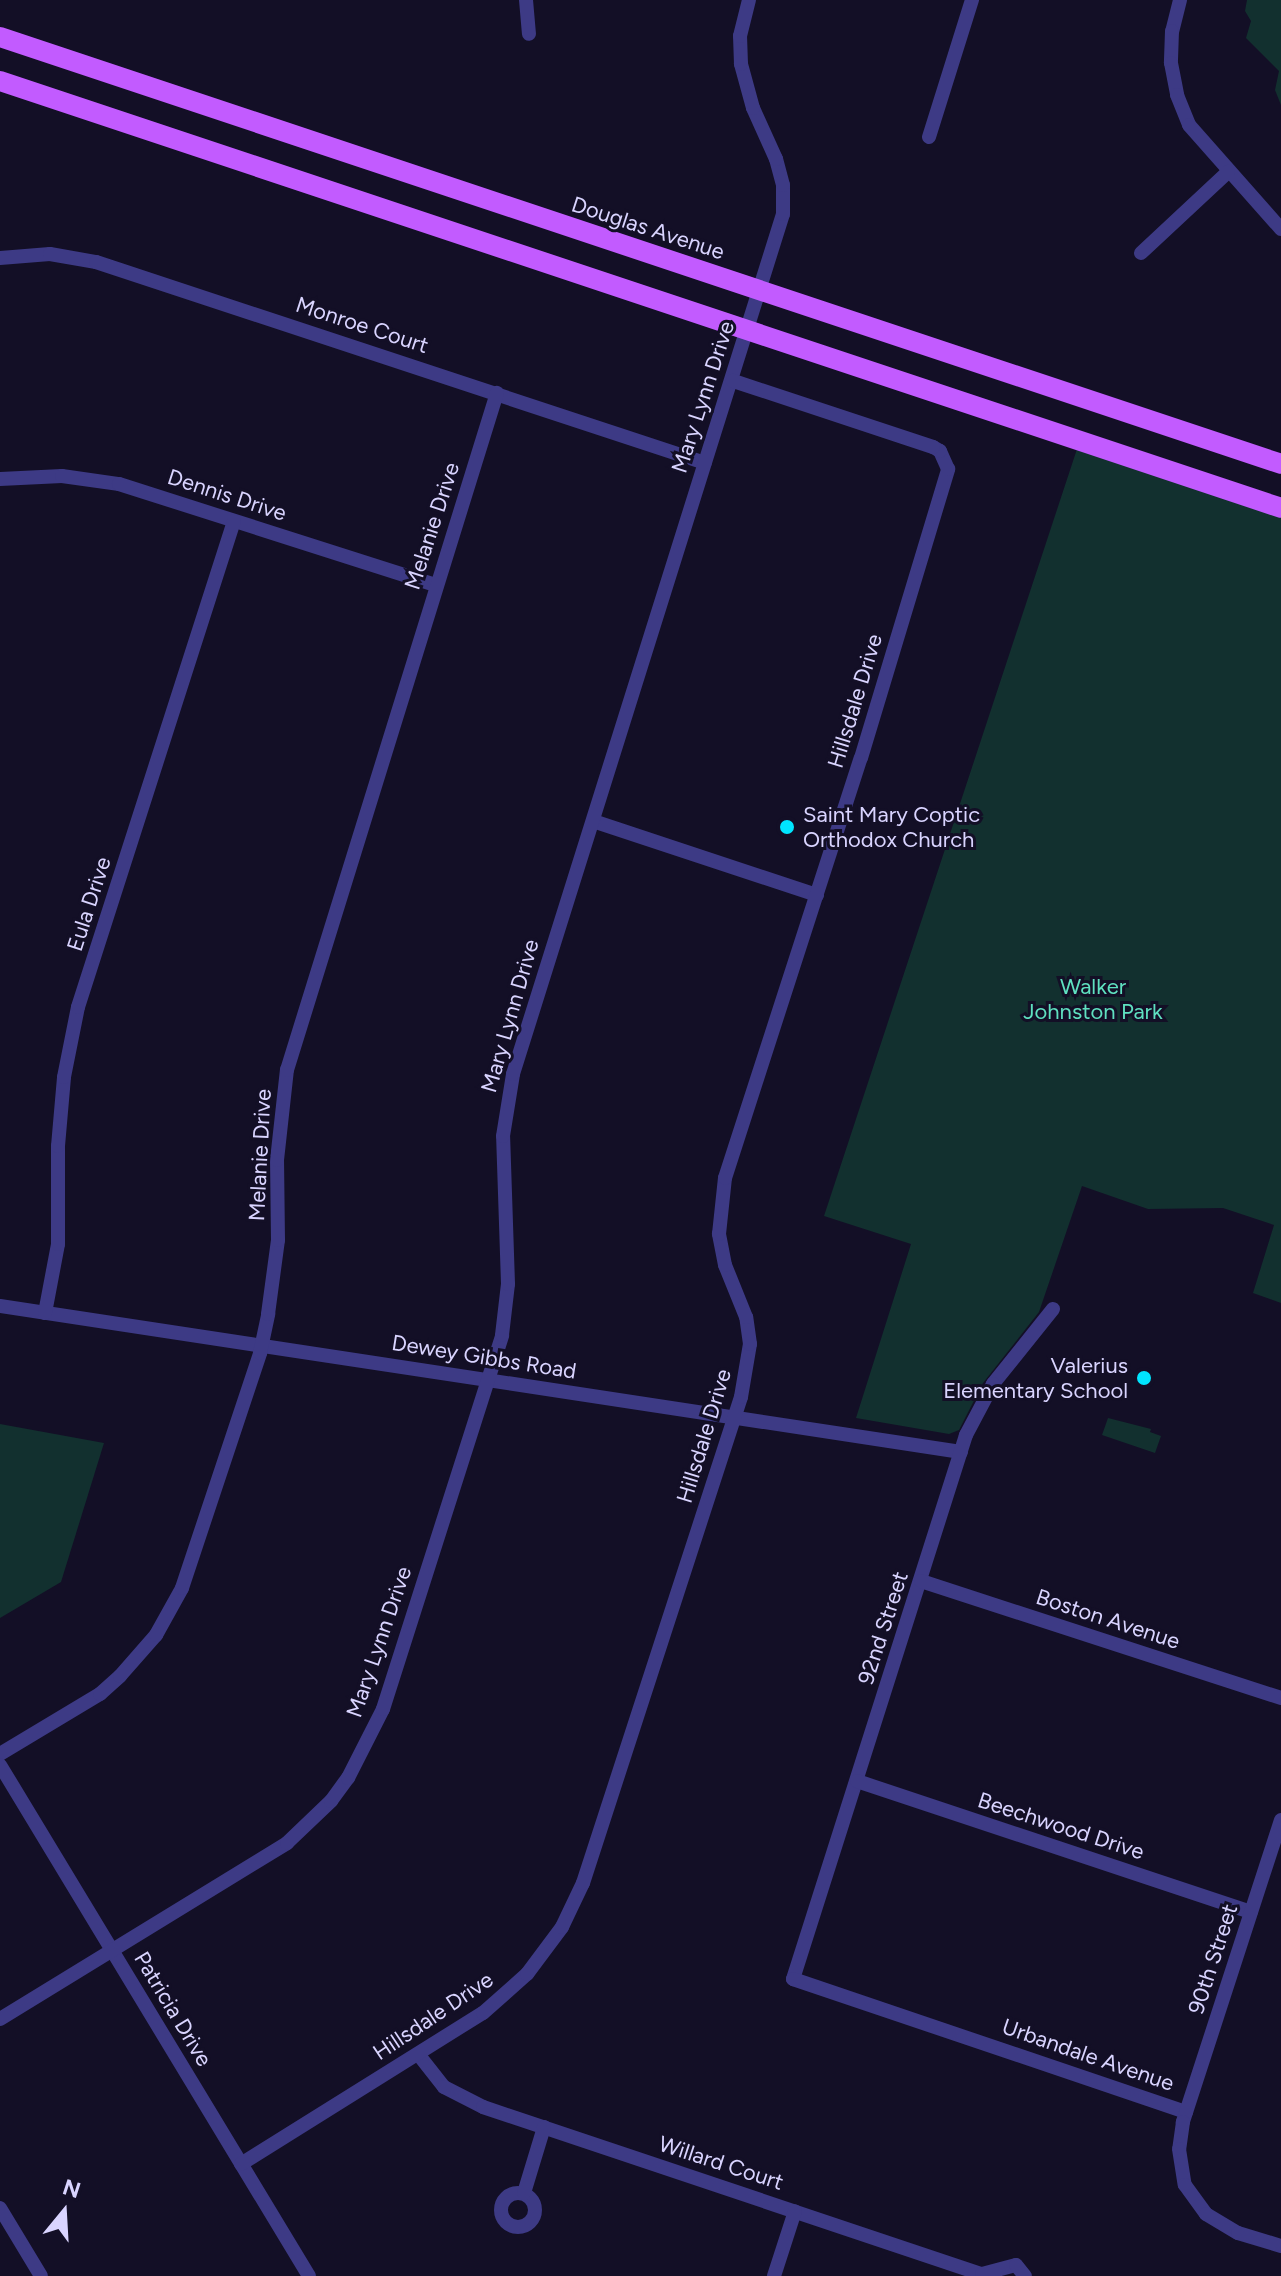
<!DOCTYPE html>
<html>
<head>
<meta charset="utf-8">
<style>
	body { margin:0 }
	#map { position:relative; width:1281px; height:2276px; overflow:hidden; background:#130f26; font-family:Figtree,sans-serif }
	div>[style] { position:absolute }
	.green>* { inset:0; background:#12302f }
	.minor>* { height:14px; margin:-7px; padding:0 7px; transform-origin:7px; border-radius:7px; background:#3d3a85 }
	.minor>.ring { margin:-7px; padding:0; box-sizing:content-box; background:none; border:14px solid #3d3a85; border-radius:50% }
	.primary>* { height:20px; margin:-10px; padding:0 10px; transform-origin:10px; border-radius:10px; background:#c25bff }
	.dots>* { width:22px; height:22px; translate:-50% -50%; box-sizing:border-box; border:4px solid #130f26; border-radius:50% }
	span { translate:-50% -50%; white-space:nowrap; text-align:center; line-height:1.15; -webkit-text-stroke:6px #130f26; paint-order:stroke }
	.street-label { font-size:22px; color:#d9d4ff }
	.poi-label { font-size:22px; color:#d9d4ff }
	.left { translate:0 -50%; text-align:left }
	.right { translate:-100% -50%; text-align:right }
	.park-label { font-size:22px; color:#5fe0c0 }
	.north { position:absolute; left:24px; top:2172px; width:80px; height:80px; -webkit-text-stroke:6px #130f26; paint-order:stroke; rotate:18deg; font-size:22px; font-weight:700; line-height:32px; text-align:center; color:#d9d4ff }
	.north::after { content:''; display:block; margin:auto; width:28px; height:36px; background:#d9d4ff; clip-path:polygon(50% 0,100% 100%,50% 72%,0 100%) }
</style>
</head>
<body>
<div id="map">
	<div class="green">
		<i style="clip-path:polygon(1247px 0,1281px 0,1281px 105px,1275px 90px,1279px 71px,1246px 38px,1251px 21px,1245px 11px)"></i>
		<i style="clip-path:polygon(1077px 449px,1281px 517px,1281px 1303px,1253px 1293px,1274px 1225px,1223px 1208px,1148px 1209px,1082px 1186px,1039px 1312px,983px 1383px,959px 1430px,949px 1434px,856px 1418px,911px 1244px,824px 1216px)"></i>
		<i style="clip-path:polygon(1108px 1418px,1151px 1429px,1150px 1432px,1161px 1436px,1155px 1453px,1102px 1435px)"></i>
		<i style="clip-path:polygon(0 1424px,104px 1443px,61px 1582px,0 1618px)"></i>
	</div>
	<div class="minor">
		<i style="left:526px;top:0;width:34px;rotate:85deg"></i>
		<i style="left:1180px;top:0;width:32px;rotate:104deg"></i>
		<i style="left:1172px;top:31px;width:32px;rotate:92deg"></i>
		<i style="left:1171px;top:63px;width:33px;rotate:79deg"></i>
		<i style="left:1177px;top:95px;width:32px;rotate:68deg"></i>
		<i style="left:1189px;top:125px;width:139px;rotate:48.5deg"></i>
		<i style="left:929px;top:137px;width:144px;rotate:-72.6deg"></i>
		<i style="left:1141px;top:253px;width:119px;rotate:-43deg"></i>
		<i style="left:0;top:258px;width:50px;rotate:-4.6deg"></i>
		<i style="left:50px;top:254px;width:47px;rotate:9.9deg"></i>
		<i style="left:96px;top:262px;width:641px;rotate:18.27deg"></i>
		<i style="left:0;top:479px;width:62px;rotate:-2.8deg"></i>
		<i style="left:62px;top:476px;width:58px;rotate:8deg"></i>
		<i style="left:119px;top:484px;width:333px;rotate:17.7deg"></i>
		<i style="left:593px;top:821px;width:236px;rotate:18.3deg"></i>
		<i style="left:0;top:1306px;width:972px;rotate:8.64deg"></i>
		<i style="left:1053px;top:1309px;width:96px;rotate:128.7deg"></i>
		<i style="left:993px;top:1384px;width:58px;rotate:117.9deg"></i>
		<i style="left:966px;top:1435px;width:571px;rotate:107.64deg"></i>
		<i style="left:793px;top:1979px;width:415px;rotate:18.7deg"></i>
		<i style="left:45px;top:1313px;width:70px;rotate:-79.3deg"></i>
		<i style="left:58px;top:1244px;width:98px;rotate:-90deg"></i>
		<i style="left:58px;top:1146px;width:69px;rotate:-85deg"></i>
		<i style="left:64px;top:1077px;width:71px;rotate:-78.7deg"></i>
		<i style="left:78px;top:1007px;width:510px;rotate:-72.2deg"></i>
		<i style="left:921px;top:1581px;width:379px;rotate:18deg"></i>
		<i style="left:0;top:1754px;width:117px;rotate:-31deg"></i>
		<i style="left:100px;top:1694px;width:27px;rotate:-42deg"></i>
		<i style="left:120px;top:1676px;width:55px;rotate:-48.7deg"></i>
		<i style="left:156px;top:1635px;width:54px;rotate:-61deg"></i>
		<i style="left:182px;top:1588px;width:248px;rotate:-71.6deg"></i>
		<i style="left:260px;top:1353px;width:40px;rotate:-78deg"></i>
		<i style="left:268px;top:1314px;width:75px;rotate:-82.3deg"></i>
		<i style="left:278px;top:1240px;width:80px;rotate:-90.7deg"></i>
		<i style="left:277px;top:1160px;width:91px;rotate:-83.7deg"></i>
		<i style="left:287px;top:1070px;width:709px;rotate:-72.77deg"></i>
		<i style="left:0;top:1765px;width:597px;rotate:58.84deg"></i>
		<i style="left:857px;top:1781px;width:415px;rotate:18.4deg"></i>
		<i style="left:1281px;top:1820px;width:318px;rotate:108deg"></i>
		<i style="left:1183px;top:2122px;width:27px;rotate:98deg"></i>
		<i style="left:1179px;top:2149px;width:36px;rotate:81deg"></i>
		<i style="left:1185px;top:2185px;width:36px;rotate:54deg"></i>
		<i style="left:1206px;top:2214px;width:37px;rotate:31deg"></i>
		<i style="left:1238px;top:2233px;width:45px;rotate:16.8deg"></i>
		<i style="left:0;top:2019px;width:337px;rotate:-31.5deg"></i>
		<i style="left:287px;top:1843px;width:61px;rotate:-43.7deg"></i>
		<i style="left:331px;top:1801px;width:29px;rotate:-54deg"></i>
		<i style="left:348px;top:1778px;width:77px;rotate:-63.1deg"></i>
		<i style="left:383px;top:1709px;width:392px;rotate:-72.3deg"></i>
		<i style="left:502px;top:1335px;width:51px;rotate:-83.3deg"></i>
		<i style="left:508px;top:1284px;width:148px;rotate:-91.9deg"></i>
		<i style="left:503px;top:1136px;width:63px;rotate:-80.8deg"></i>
		<i style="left:513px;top:1074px;width:901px;rotate:-72.57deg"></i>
		<i style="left:783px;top:214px;width:29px;rotate:-90deg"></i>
		<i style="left:783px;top:185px;width:27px;rotate:-105deg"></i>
		<i style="left:776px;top:159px;width:56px;rotate:-114.3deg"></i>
		<i style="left:753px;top:108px;width:46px;rotate:-105.3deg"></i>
		<i style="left:741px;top:64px;width:28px;rotate:-92deg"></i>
		<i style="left:740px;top:36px;width:37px;rotate:-76deg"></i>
		<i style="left:418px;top:2054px;width:42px;rotate:51.8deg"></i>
		<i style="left:444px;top:2087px;width:44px;rotate:27.1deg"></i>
		<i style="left:483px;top:2107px;width:532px;rotate:18.54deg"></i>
		<i style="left:241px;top:2164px;width:285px;rotate:-32deg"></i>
		<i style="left:483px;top:2013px;width:59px;rotate:-41.6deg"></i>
		<i style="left:527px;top:1974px;width:59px;rotate:-53.3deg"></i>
		<i style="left:562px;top:1927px;width:49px;rotate:-64.5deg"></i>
		<i style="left:583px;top:1883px;width:511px;rotate:-71.99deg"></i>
		<i style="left:741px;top:1397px;width:54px;rotate:-80.4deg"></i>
		<i style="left:750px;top:1344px;width:27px;rotate:-98deg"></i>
		<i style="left:746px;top:1317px;width:56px;rotate:-112deg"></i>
		<i style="left:725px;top:1265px;width:32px;rotate:-101deg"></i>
		<i style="left:719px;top:1234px;width:56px;rotate:-83.9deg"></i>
		<i style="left:725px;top:1178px;width:441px;rotate:-72.1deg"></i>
		<i style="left:861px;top:758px;width:302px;rotate:-73.2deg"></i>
		<i style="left:948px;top:469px;width:20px;rotate:-114deg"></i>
		<i style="left:940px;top:451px;width:8px;rotate:-150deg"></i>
		<i style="left:933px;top:447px;width:211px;rotate:-161.7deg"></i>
		<i class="ring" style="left:501px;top:2193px;width:20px;height:20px"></i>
		<i style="left:524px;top:2193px;width:69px;rotate:-73.1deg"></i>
		<i style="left:0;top:2208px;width:79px;rotate:58.9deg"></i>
		<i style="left:982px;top:2274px;width:35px;rotate:-15deg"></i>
		<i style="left:1016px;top:2265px;width:14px;rotate:51deg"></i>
		<i style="left:774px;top:2276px;width:68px;rotate:-72.1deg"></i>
	</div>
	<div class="primary">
		<i style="left:0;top:37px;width:1350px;rotate:18.43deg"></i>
		<i style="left:0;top:81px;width:1350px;rotate:18.43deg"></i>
	</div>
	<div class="dots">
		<i style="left:787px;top:827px;background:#00e5ff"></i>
		<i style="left:1144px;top:1378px;background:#00e5ff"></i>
	</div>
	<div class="street-label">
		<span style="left:648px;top:228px;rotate:18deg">Douglas Avenue</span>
		<span style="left:362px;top:325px;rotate:18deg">Monroe Court</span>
		<span style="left:703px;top:397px;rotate:-72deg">Mary Lynn Drive</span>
		<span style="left:227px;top:495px;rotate:18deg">Dennis Drive</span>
		<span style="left:432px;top:526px;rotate:-72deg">Melanie Drive</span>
		<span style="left:855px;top:701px;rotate:-73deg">Hillsdale Drive</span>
		<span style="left:89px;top:904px;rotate:-72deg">Eula Drive</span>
		<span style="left:510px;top:1016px;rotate:-74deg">Mary Lynn Drive</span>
		<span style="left:260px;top:1155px;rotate:-87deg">Melanie Drive</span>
		<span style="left:484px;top:1357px;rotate:9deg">Dewey Gibbs Road</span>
		<span style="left:704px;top:1436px;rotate:-73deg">Hillsdale Drive</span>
		<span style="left:1108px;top:1619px;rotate:18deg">Boston Avenue</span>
		<span style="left:883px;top:1628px;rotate:-72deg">92nd Street</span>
		<span style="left:379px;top:1642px;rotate:-71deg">Mary Lynn Drive</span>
		<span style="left:1061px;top:1826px;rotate:18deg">Beechwood Drive</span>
		<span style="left:1213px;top:1959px;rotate:-72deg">90th Street</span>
		<span style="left:173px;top:2009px;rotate:59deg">Patricia Drive</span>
		<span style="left:433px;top:2016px;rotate:-34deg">Hillsdale Drive</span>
		<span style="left:1088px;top:2055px;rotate:19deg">Urbandale Avenue</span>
		<span style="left:721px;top:2163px;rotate:18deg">Willard Court</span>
	</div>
	<div class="poi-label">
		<span class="left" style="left:803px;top:827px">Saint Mary Coptic<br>Orthodox Church</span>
		<span class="right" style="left:1128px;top:1378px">Valerius<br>Elementary School</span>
	</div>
	<div class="park-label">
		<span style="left:1093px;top:999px">Walker<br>Johnston Park</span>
	</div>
	<div class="north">N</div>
</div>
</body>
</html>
